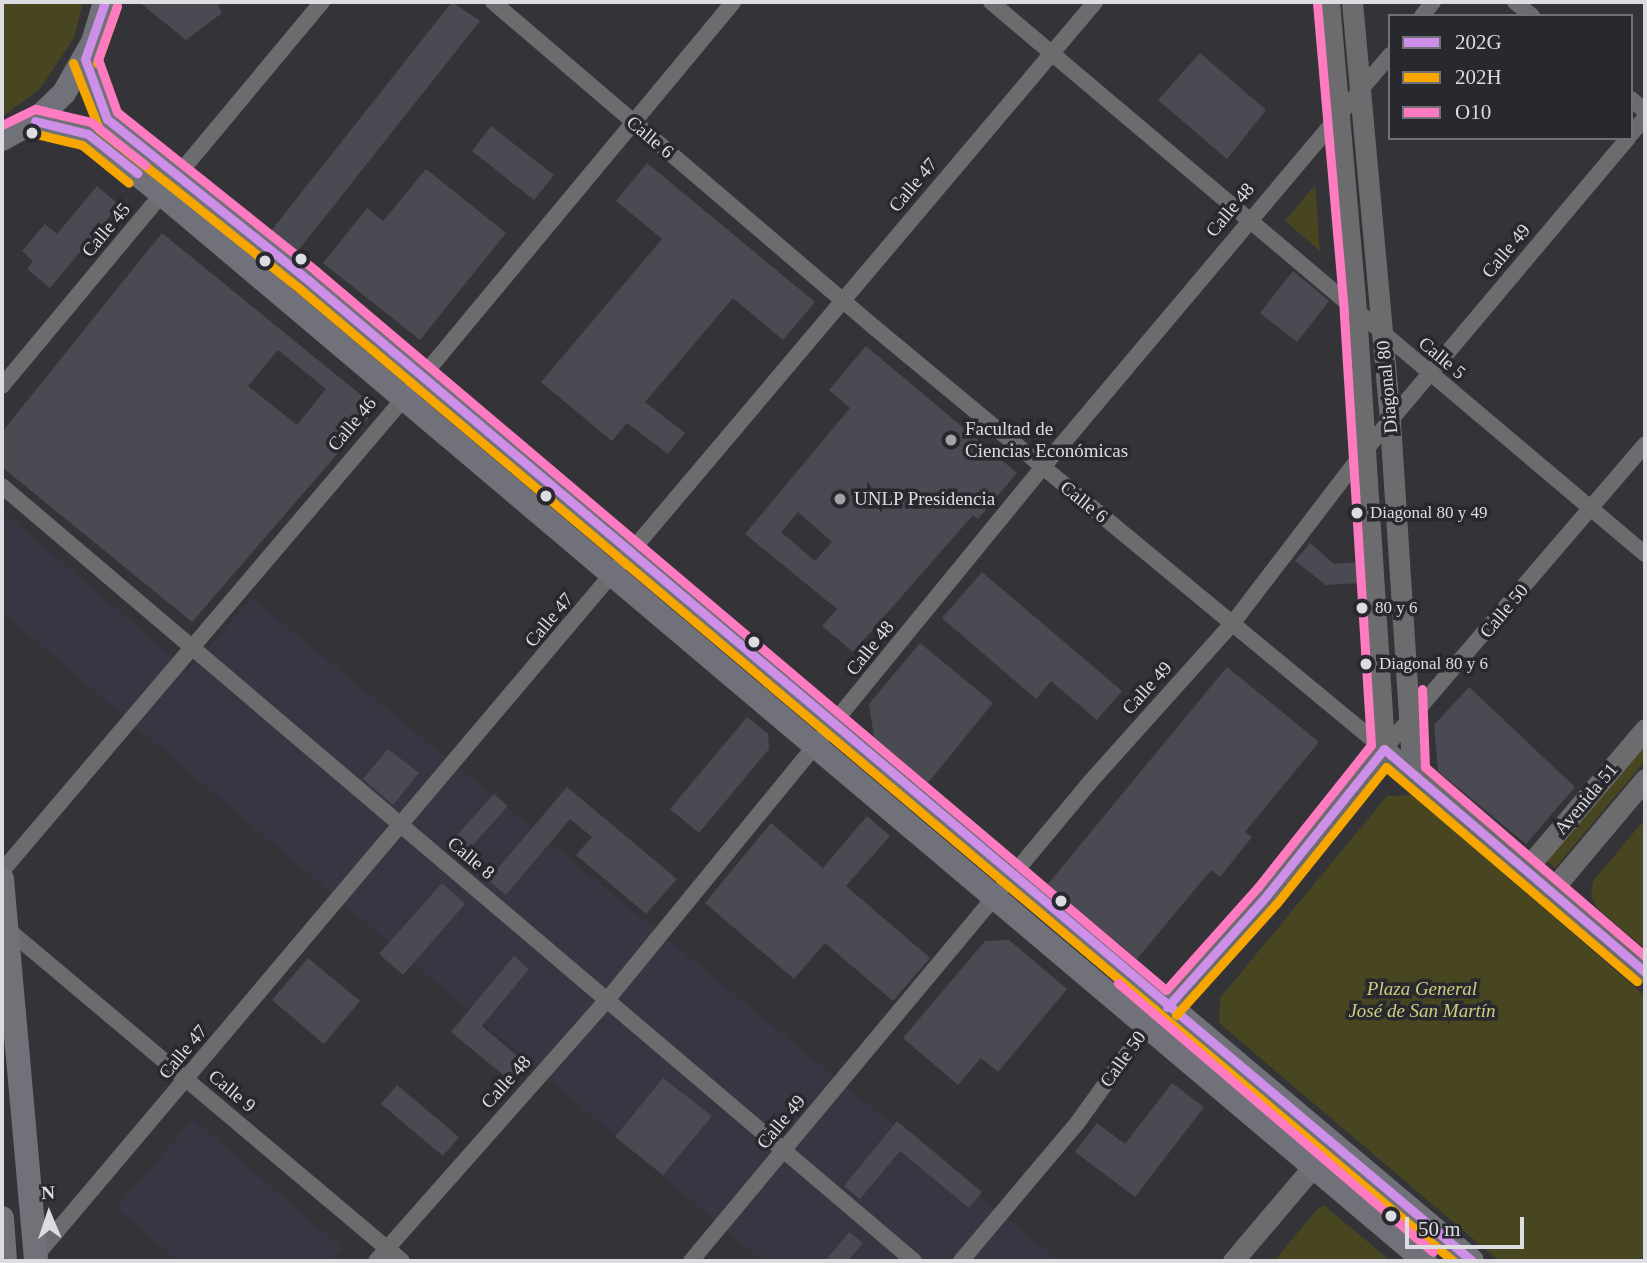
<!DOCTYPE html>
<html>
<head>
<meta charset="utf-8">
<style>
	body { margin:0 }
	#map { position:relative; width:1647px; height:1263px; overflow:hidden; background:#333338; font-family:Georgia,serif }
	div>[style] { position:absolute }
	.built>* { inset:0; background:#363743 }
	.green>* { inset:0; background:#484620 }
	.building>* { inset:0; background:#4a4a53 }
	.street>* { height:16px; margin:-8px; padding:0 8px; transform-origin:8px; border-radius:8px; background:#6c6c6e }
	.secondary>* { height:21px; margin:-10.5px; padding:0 10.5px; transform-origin:10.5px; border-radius:10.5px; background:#6c6c6e }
	.primary>* { height:24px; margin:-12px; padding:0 12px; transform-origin:12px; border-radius:12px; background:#707179 }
	.bus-1>* { height:9px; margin:-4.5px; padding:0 4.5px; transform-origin:4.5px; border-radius:4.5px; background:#ce8fe9 }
	.bus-2>* { height:9px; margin:-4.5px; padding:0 4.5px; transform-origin:4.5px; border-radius:4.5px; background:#f7a600 }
	.bus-3>* { height:9px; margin:-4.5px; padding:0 4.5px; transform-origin:4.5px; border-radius:4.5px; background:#fe7ac1 }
	.dots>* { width:19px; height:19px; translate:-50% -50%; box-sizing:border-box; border:4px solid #28282f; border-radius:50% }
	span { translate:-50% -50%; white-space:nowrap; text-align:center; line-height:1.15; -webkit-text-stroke:7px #28282f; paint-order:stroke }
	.bus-label { font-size:17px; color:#dcdce1 }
	.left { translate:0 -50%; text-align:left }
	.street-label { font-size:19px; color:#dcdce1 }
	.poi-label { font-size:19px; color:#dcdce1 }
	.park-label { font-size:19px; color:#cfcd7d; font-style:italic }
	.frame { position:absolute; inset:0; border:4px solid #dcdce1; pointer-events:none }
	.legend { position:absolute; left:1388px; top:14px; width:245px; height:126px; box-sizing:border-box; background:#28282f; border:2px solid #707076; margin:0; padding:9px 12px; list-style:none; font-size:21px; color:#dcdce1 }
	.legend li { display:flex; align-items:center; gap:14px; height:35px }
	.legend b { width:35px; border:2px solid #707076 }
	.north { position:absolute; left:14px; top:1179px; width:70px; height:70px; -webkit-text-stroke:5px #28282f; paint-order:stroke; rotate:358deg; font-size:19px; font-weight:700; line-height:28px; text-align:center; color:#dcdce1 }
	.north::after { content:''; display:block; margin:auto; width:24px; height:32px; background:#dcdce1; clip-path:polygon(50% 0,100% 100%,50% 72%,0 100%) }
	.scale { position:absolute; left:1405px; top:1217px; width:119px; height:32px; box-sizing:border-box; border:4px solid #dcdce1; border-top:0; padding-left:9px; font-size:21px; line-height:24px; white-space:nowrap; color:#dcdce1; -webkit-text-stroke:5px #28282f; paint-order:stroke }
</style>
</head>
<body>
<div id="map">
	<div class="built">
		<i style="clip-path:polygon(2px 511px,188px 670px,252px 598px,1059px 1261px,762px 1261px,2px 612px)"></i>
		<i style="clip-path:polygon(193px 1119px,342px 1248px,331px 1261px,178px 1261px,116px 1208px)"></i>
	</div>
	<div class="green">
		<i style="clip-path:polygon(2px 2px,83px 2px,74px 38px,40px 89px,2px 117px)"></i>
		<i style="clip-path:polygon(1315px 185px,1320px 251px,1285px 221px)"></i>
		<i style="clip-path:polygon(1645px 745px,1645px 761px,1555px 868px,1547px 861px)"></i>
		<i style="clip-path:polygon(1413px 795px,1645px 996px,1645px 1261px,1499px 1261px,1219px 1023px,1220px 998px,1387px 796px)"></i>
		<i style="clip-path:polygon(1645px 819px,1645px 949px,1597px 908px,1591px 896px,1593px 881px)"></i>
		<i style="clip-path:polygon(1326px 1206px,1326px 1207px,1391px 1261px,1274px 1261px,1319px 1207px)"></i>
	</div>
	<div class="building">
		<i style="clip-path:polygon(139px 2px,217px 2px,222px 13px,186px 40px)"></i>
		<i style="clip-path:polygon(452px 2px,480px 21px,297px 252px,271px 231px)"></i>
		<i style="clip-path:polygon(1200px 53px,1266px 110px,1227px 159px,1158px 100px)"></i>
		<i style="clip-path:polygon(491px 126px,554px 175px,534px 200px,472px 151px)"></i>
		<i style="clip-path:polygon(647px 163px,815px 302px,783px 340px,733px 298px,645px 402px,685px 433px,668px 454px,627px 423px,612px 441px,541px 382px,662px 239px,616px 201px)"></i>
		<i style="clip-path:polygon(426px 169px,506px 233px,420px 340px,323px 263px,367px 208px,383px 221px)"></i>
		<i style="clip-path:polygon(97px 186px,119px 205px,50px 288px,27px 269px,33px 261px,22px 251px,45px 224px,57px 234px)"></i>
		<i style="clip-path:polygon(evenodd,162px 233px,377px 408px,192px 622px,2px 467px,2px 432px,162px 233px,278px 350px,326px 389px,297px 425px,248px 386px,278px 350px)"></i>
		<i style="clip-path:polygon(1293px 271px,1329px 301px,1297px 342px,1260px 313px)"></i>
		<i style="clip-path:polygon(evenodd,866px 346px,1017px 473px,978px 519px,973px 515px,853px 652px,822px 626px,837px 609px,745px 534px,850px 408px,829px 390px,866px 346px,798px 512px,832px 542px,815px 561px,781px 532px,798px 512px)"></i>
		<i style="clip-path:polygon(1310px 543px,1334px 564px,1359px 562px,1360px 583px,1326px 585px,1295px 561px)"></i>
		<i style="clip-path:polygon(982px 572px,1122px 691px,1097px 720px,1051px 681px,1036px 699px,942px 618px)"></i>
		<i style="clip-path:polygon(920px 643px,993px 703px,928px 783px,874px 737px,869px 704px)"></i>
		<i style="clip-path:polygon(1227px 667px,1319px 742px,1245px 832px,1252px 837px,1220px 877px,1211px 870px,1137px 959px,1048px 884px)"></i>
		<i style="clip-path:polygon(1469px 687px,1575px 787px,1526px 844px,1438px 771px,1434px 725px)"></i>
		<i style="clip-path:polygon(747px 717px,768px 734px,769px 749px,699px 833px,670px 809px)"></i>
		<i style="clip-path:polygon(388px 749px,419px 773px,393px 805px,363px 779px)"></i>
		<i style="clip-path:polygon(567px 787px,677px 879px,646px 914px,576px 855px,592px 837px,570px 819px,506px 895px,488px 880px)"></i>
		<i style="clip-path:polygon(494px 794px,508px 806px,463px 856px,449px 844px)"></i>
		<i style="clip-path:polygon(867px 816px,890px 836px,846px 886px,930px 958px,893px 1001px,825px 943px,794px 979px,705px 903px,771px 823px,823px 868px)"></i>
		<i style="clip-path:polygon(442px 883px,465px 904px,403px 975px,379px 954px)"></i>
		<i style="clip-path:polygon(1009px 940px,1067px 989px,998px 1072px,981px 1058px,958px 1085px,903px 1038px,985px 941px)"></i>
		<i style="clip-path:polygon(514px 956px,529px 969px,482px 1026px,528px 1065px,513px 1083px,451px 1032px)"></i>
		<i style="clip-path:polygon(308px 958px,360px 1001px,324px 1044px,272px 1000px)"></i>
		<i style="clip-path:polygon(663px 1078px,712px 1116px,663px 1175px,615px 1137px)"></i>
		<i style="clip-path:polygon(1172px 1083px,1204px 1107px,1135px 1197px,1075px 1152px,1097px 1123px,1125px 1144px)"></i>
		<i style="clip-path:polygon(397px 1085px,459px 1137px,443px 1156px,381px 1104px)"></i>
		<i style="clip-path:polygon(897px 1121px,982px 1192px,969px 1208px,900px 1151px,860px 1199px,844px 1186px)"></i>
		<i style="clip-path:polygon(849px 1232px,863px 1243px,848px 1261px,825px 1261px)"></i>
	</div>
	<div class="street">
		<i style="left:493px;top:2px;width:502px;rotate:40.48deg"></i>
		<i style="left:875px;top:328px;width:661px;rotate:39.59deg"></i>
		<i style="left:1384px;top:749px;width:401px;rotate:-49.4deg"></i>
		<i style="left:991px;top:2px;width:856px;rotate:40.17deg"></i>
		<i style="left:1515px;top:2px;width:22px;rotate:39deg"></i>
		<i style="left:1422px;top:16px;width:18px;rotate:-52deg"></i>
		<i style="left:1631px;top:99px;width:18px;rotate:41deg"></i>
		<i style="left:1631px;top:134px;width:21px;rotate:-49deg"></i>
		<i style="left:2px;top:386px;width:500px;rotate:-50.2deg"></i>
		<i style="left:2px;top:486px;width:1197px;rotate:40.36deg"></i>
		<i style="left:2px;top:871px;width:648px;rotate:-49.63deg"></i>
		<i style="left:422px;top:377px;width:487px;rotate:-50.3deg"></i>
		<i style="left:5px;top:927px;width:519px;rotate:40.07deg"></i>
		<i style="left:35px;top:1257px;width:1643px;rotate:-49.81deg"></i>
		<i style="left:376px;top:1261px;width:349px;rotate:-48.5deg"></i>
		<i style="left:607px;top:1000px;width:687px;rotate:-50.73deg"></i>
		<i style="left:1042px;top:468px;width:540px;rotate:-49.88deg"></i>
		<i style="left:691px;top:1261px;width:625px;rotate:-50.19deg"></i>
		<i style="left:1091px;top:781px;width:211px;rotate:-48.1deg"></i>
		<i style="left:1232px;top:624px;width:214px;rotate:-52.6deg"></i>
		<i style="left:1362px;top:454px;width:413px;rotate:-49.9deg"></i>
		<i style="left:961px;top:1261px;width:182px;rotate:-49.9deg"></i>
		<i style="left:1078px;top:1122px;width:120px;rotate:-54.2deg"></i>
	</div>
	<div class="secondary">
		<i style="left:1329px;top:2px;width:310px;rotate:85deg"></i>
		<i style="left:1356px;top:311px;width:439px;rotate:86.3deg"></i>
		<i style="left:1352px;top:2px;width:422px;rotate:84.8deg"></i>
		<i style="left:1390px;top:422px;width:352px;rotate:86.3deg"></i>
		<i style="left:1384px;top:749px;width:343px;rotate:40.5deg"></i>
		<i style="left:1526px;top:869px;width:184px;rotate:-49.6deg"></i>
		<i style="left:1551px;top:891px;width:146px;rotate:-50deg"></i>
		<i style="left:1148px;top:1025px;width:176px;rotate:-47.5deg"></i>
		<i style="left:1267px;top:895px;width:187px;rotate:-51.3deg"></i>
		<i style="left:1233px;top:1261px;width:121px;rotate:-49.7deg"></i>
	</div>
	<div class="primary">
		<i style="left:85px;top:59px;width:64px;rotate:69.9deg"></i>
		<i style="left:107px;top:119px;width:258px;rotate:38.7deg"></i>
		<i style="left:308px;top:280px;width:1522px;rotate:40.12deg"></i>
		<i style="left:35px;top:121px;width:55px;rotate:13.8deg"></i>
		<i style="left:88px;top:134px;width:97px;rotate:39.1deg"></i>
		<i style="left:163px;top:195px;width:1652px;rotate:40.19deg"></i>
		<i style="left:2px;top:139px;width:38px;rotate:-29deg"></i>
		<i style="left:35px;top:121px;width:40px;rotate:-44deg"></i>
		<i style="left:64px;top:93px;width:59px;rotate:-60.4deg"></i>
		<i style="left:93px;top:42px;width:42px;rotate:-73.3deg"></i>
		<i style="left:2px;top:879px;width:384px;rotate:84.9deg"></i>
		<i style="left:2px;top:1218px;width:43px;rotate:86deg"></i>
	</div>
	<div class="bus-1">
		<i style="left:85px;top:59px;width:64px;rotate:69.9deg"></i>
		<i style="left:107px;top:119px;width:258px;rotate:38.7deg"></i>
		<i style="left:308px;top:280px;width:1522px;rotate:40.12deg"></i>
		<i style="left:85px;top:59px;width:60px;rotate:-70.7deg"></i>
		<i style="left:35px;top:121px;width:55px;rotate:13.8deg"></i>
		<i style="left:88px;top:134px;width:63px;rotate:38.5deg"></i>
		<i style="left:1167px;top:1007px;width:150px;rotate:-48.2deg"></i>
		<i style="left:1267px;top:895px;width:187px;rotate:-51.3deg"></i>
		<i style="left:1384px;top:749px;width:343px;rotate:40.5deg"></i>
	</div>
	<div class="bus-2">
		<i style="left:73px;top:63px;width:71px;rotate:68.5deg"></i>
		<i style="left:99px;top:129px;width:257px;rotate:38.5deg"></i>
		<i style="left:300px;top:289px;width:1508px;rotate:40.13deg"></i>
		<i style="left:97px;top:63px;width:60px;rotate:-70.7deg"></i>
		<i style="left:32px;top:133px;width:51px;rotate:13.5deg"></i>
		<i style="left:82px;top:145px;width:60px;rotate:39deg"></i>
		<i style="left:1176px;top:1015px;width:151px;rotate:-48deg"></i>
		<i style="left:1277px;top:903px;width:174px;rotate:-51.3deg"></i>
		<i style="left:1386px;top:767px;width:330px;rotate:40.5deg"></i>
	</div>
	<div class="bus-3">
		<i style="left:117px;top:6px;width:56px;rotate:109.7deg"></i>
		<i style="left:98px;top:59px;width:56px;rotate:70.3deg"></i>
		<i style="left:117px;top:112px;width:255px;rotate:38.6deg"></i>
		<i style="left:316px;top:271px;width:1113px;rotate:40.23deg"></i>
		<i style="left:1166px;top:990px;width:138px;rotate:-48.2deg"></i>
		<i style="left:1258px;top:887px;width:181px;rotate:-51.5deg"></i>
		<i style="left:1371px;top:745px;width:434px;rotate:-93.6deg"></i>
		<i style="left:1344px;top:312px;width:310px;rotate:-95deg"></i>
		<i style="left:2px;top:125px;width:37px;rotate:-26deg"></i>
		<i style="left:35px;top:109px;width:57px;rotate:13.1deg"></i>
		<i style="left:91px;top:122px;width:69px;rotate:38.5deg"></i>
		<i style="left:1422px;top:689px;width:78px;rotate:87.8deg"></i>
		<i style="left:1425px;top:767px;width:290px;rotate:40.7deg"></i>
		<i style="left:1118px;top:983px;width:414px;rotate:40.5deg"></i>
	</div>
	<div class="dots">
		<i style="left:32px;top:133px;background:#dcdce1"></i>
		<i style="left:301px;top:259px;background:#dcdce1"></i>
		<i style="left:265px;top:261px;background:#dcdce1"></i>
		<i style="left:951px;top:440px;background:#a1a1a6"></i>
		<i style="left:546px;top:496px;background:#dcdce1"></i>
		<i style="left:840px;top:499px;background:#a1a1a6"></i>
		<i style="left:1357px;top:513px;background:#dcdce1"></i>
		<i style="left:1362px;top:608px;background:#dcdce1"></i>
		<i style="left:754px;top:642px;background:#dcdce1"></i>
		<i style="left:1366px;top:664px;background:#dcdce1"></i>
		<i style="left:1061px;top:901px;background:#dcdce1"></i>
		<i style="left:1391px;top:1216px;background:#dcdce1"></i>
	</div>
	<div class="bus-label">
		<span class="left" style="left:1370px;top:513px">Diagonal 80 y 49</span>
		<span class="left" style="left:1375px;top:608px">80 y 6</span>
		<span class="left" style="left:1379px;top:664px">Diagonal 80 y 6</span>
	</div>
	<div class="street-label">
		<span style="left:650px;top:137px;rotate:40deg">Calle 6</span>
		<span style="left:913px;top:185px;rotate:-50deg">Calle 47</span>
		<span style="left:1230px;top:210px;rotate:-50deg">Calle 48</span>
		<span style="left:106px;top:230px;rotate:-50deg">Calle 45</span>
		<span style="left:1506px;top:251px;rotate:-50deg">Calle 49</span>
		<span style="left:1442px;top:358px;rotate:40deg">Calle 5</span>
		<span style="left:1387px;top:387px;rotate:-95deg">Diagonal 80</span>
		<span style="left:352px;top:424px;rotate:-50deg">Calle 46</span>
		<span style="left:1084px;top:502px;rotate:39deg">Calle 6</span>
		<span style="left:1504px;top:611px;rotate:-50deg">Calle 50</span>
		<span style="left:549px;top:620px;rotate:-50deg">Calle 47</span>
		<span style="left:870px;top:648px;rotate:-51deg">Calle 48</span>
		<span style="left:1147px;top:688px;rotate:-48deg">Calle 49</span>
		<span style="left:1586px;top:799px;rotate:-50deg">Avenida 51</span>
		<span style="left:471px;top:858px;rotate:40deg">Calle 8</span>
		<span style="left:183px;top:1052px;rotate:-50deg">Calle 47</span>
		<span style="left:1123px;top:1059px;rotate:-54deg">Calle 50</span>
		<span style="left:506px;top:1082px;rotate:-48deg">Calle 48</span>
		<span style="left:232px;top:1091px;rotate:40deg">Calle 9</span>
		<span style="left:781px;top:1122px;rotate:-50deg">Calle 49</span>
	</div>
	<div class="poi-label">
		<span class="left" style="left:965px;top:440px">Facultad de<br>Ciencias Económicas</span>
		<span class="left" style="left:854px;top:499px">UNLP Presidencia</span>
	</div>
	<div class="park-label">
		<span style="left:1422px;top:1000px">Plaza General<br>José de San Martín</span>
	</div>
	<div class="frame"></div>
	<ul class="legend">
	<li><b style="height:9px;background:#ce8fe9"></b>202G</li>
	<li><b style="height:9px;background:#f7a600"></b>202H</li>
	<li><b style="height:9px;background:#fe7ac1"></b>O10</li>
	</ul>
	<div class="north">N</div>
	<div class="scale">50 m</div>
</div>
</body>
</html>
